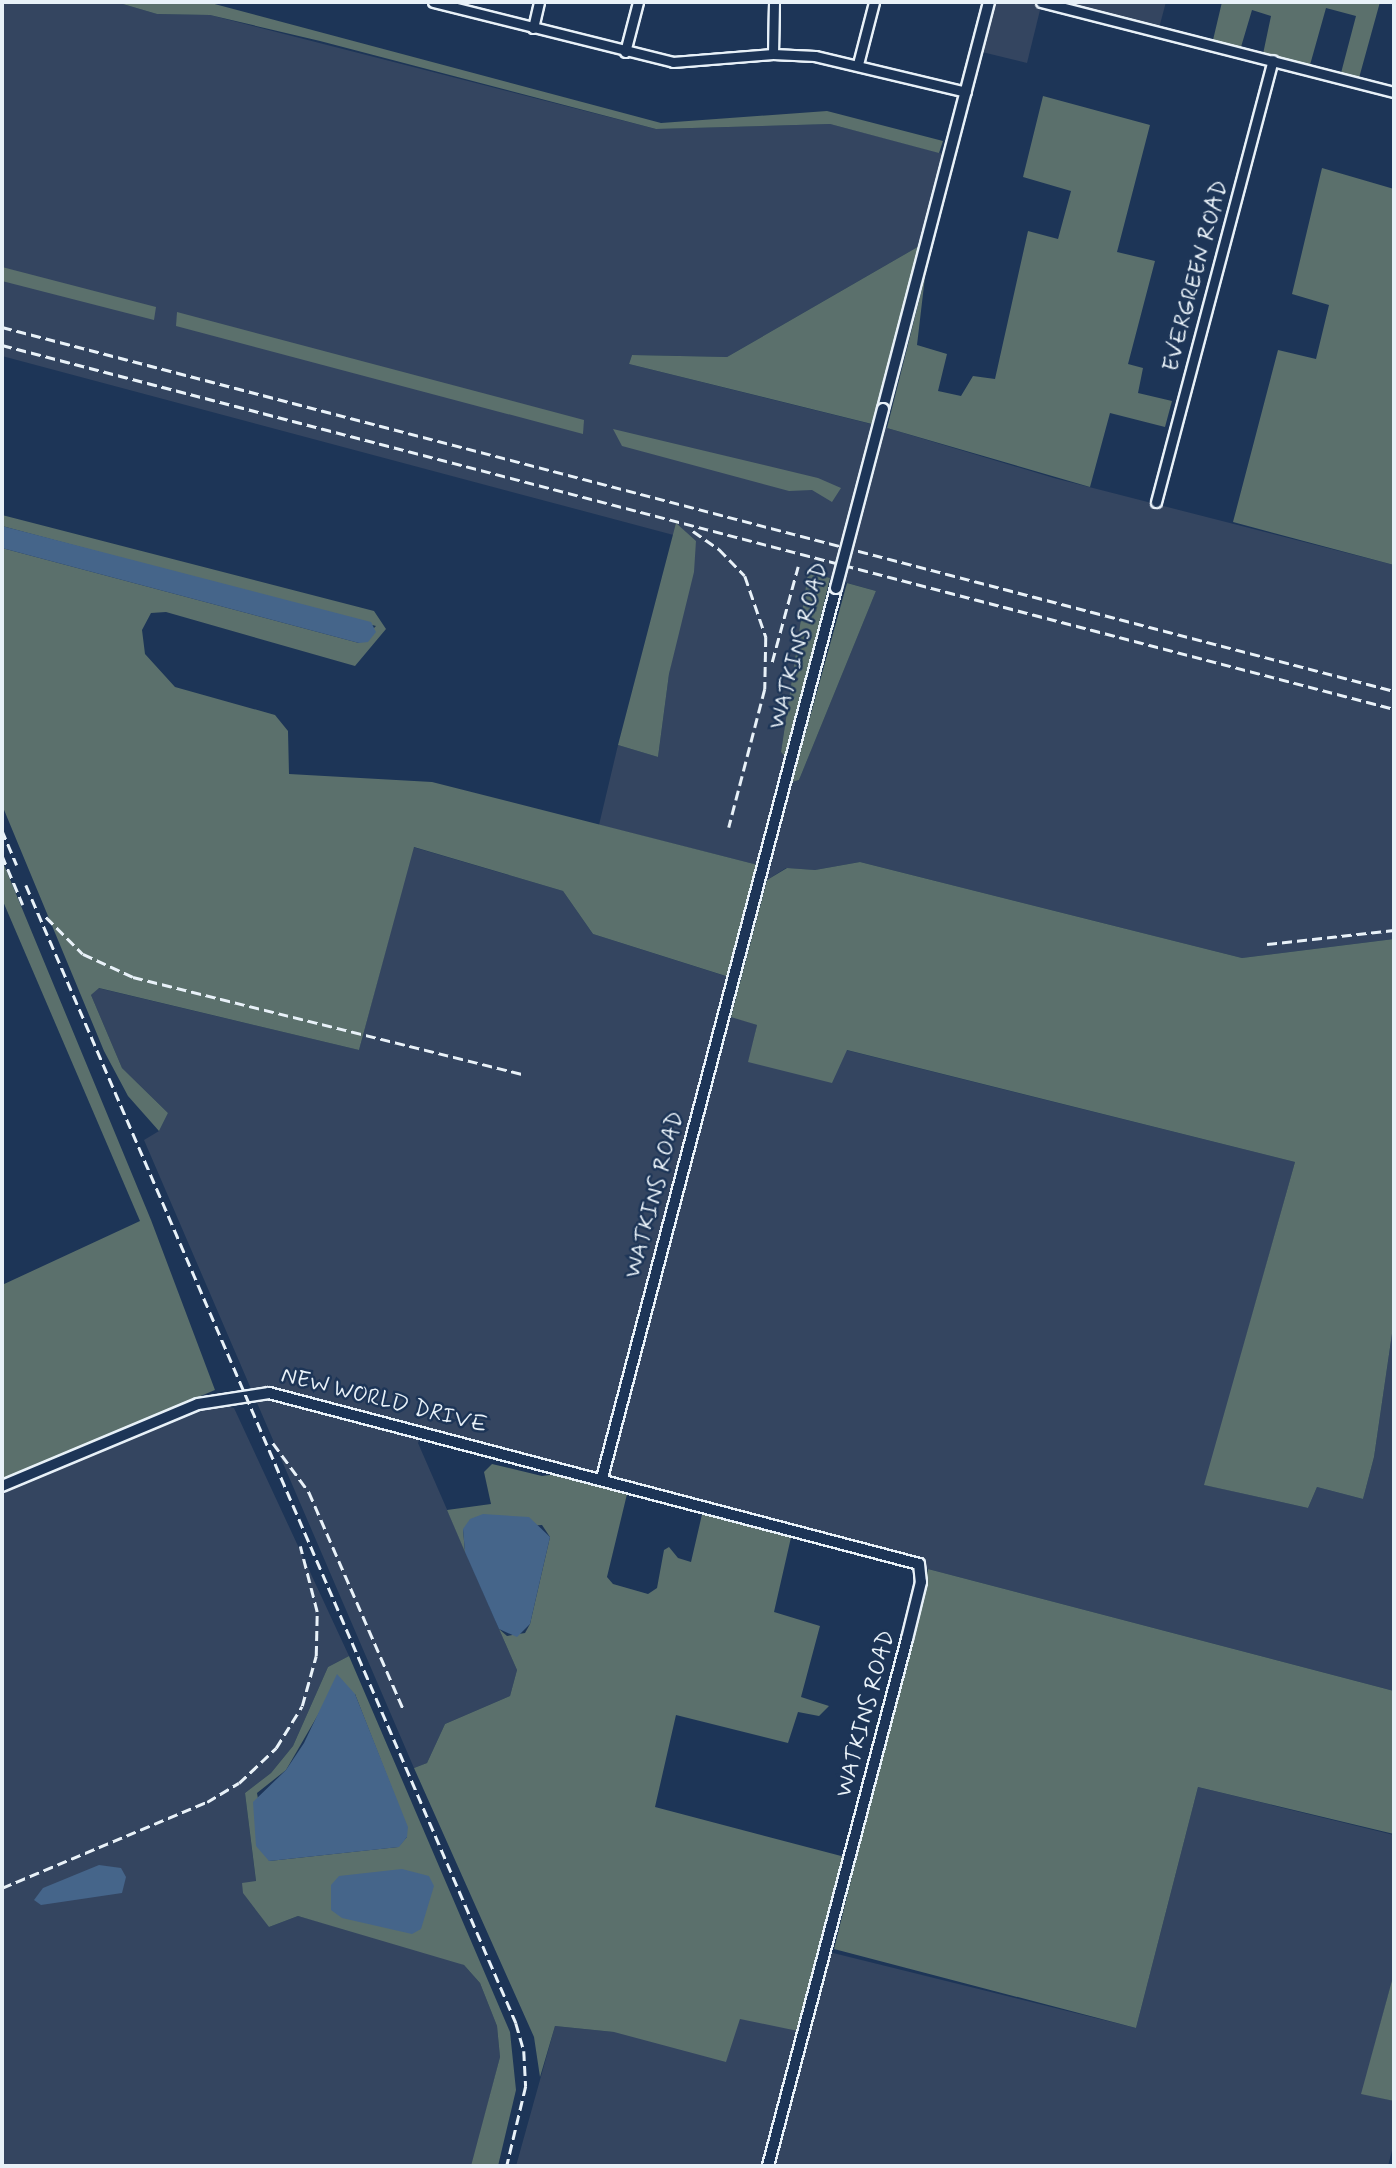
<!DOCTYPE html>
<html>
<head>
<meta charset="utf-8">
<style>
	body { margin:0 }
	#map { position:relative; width:1396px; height:2168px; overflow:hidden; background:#1d3557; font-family:Mynerve,sans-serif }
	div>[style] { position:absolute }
	.built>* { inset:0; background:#344560 }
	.green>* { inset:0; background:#5b706c }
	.water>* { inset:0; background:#45658a }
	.roads { filter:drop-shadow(2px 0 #e8f1f8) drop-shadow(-2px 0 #e8f1f8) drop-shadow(0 2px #e8f1f8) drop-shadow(0 -2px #e8f1f8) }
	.minor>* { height:9px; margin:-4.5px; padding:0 4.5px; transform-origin:4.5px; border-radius:4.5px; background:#1d3557 }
	.tertiary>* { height:10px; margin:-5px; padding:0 5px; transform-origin:5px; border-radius:5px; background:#1d3557 }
	.rail>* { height:2.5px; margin-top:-1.25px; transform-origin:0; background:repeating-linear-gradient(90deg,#e8f1f8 0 10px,transparent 0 15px) }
	.bridges { filter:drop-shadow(2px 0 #e8f1f8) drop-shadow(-2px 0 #e8f1f8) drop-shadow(0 2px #e8f1f8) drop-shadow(0 -2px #e8f1f8) }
	.tertiary-bridge>* { height:10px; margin:-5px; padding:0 5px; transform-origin:5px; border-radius:5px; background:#1d3557 }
	span { translate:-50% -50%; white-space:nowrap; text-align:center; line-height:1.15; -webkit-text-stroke:5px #1d3557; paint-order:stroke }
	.street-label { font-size:23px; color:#e8f1f8 }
	.frame { position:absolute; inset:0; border:4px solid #e8f1f8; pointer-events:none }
</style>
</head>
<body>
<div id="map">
	<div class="built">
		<i style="clip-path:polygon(2px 2px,116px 2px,157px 14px,210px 15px,656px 129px,830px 124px,945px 154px,921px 245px,727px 357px,632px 355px,629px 364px,887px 428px,1054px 478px,1394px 565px,1394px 939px,1242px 958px,860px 862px,815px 870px,786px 868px,767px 880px,792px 782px,799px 780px,876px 591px,808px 572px,781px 752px,787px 759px,758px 865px,599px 825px,618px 745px,658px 757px,669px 674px,696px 541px,2px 356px)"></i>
		<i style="clip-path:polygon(995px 2px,1042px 2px,1027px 63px,982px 52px)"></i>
		<i style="clip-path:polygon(1059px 2px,1166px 2px,1159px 28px)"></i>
		<i style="clip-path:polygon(413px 847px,563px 891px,593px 934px,741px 981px,731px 1016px,757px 1025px,749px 1062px,846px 1050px,1295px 1162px,1205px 1485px,1308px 1508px,1317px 1487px,1363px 1499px,1374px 1457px,1394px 1320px,1394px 1691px,928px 1569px,793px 1525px,632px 1482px,628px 1490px,420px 1438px,418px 1443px,517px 1670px,510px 1696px,445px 1724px,427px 1763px,414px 1768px,144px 1140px,159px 1131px,168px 1113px,122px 1068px,91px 995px,98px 988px,359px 1050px)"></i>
		<i style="clip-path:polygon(219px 1404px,234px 1408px,349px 1656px,328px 1667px,293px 1746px,271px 1773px,245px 1793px,256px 1882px,269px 1927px,298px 1916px,445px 1956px,464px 1965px,480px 1983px,497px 2026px,500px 2057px,472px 2166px,2px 2166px,2px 1491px)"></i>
		<i style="clip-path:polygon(1198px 1787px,1394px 1835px,1394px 1973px,1362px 2093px,1394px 2101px,1394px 2143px,1388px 2166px,516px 2166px,555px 2026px,614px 2032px,740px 2019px,821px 1950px,1136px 2028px)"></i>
	</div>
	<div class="green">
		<i style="clip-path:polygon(116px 2px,207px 2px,661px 123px,827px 111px,943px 141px,939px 153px,830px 124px,656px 129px,320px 41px,210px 15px,157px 14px)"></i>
		<i style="clip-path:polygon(1222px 2px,1380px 2px,1359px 78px,1341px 73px,1356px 16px,1326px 8px,1310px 65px,1263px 54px,1271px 16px,1252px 10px,1241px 47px,1213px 40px)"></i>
		<i style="clip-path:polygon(1043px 96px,1150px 125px,1117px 252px,1155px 261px,1128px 364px,1143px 368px,1138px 393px,1172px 401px,1165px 427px,1110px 413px,1090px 487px,887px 428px,925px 277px,917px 345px,947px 354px,938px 391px,961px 396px,973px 376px,995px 379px,1028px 231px,1058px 239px,1071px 191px,1023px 177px)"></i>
		<i style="clip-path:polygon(1322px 168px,1394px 189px,1394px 565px,1233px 522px,1278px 350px,1316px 359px,1329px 305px,1292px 294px)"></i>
		<i style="clip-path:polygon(921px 245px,872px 424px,629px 364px,632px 355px,727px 357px)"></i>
		<i style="clip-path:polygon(2px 267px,156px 307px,154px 320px,2px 281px)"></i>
		<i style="clip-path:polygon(177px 312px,584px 420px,583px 434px,176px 326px)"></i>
		<i style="clip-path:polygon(613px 429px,818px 478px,841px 488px,832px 502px,812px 490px,789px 491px,622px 446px)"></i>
		<i style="clip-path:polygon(2px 515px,374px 611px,386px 629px,355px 666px,166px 612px,151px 613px,142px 630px,145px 654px,175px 687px,275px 715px,288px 731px,289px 774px,432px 782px,758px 865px,729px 977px,593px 934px,563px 891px,414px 847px,359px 1050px,99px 988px,91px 995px,122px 1068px,168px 1113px,159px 1131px,128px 1096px,104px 1051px,2px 805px,2px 548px,359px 643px,376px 626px,2px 526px)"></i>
		<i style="clip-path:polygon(676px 523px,696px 541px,694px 572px,669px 674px,658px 757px,618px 745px)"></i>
		<i style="clip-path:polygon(808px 572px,830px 578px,787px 759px,781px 752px)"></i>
		<i style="clip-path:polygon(847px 583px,876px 591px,799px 780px,792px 782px)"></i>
		<i style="clip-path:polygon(2px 860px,151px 1220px,215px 1390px,2px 1479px,2px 1285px,140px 1221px,2px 899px)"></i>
		<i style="clip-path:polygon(860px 862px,1242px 958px,1394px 939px,1394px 1320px,1374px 1457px,1363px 1499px,1317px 1487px,1308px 1508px,1204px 1485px,1295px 1162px,847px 1050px,832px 1083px,748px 1062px,757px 1025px,731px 1017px,767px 880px,787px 868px,815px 870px)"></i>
		<i style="clip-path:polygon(492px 1464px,542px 1476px,572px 1472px,628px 1490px,607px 1577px,613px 1584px,648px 1594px,657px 1588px,664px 1550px,669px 1547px,678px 1558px,691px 1562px,703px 1510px,792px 1533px,774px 1612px,820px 1626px,801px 1697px,829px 1706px,819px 1716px,798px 1712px,788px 1743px,676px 1715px,655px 1807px,845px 1857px,798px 2031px,740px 2019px,726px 2062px,614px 2032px,555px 2026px,540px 2077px,534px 2037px,414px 1768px,427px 1763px,445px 1724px,510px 1696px,517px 1670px,499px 1629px,507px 1636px,525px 1633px,530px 1624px,550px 1537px,542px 1525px,463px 1529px,465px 1552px,447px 1510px,491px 1504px,484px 1472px)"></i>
		<i style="clip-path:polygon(928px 1569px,1394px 1691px,1394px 1834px,1198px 1787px,1136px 2028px,834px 1949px)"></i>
		<i style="clip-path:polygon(evenodd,349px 1656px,510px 2032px,516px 2090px,498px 2166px,471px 2166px,500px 2057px,497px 2026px,480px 1983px,464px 1965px,298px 1916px,269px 1927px,243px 1893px,242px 1883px,256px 1881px,245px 1793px,271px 1773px,293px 1746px,328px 1667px,349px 1656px,355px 1694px,407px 1827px,407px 1837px,398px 1847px,269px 1861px,257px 1793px,286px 1770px,319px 1713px,355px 1694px)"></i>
		<i style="clip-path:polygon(1394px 1973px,1394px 2101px,1361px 2094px)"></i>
	</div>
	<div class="water">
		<i style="clip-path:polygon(2px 526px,371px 622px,376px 632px,368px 642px,359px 643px,2px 548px)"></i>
		<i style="clip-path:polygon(483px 1514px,529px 1517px,550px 1537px,530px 1624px,517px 1637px,499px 1629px,465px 1552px,463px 1529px,470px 1519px)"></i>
		<i style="clip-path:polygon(337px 1674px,355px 1694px,408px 1827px,407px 1837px,399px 1847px,269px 1861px,256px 1846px,253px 1802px,286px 1770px,304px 1743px)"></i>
		<i style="clip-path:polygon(99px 1865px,121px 1868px,126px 1877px,122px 1893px,41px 1905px,34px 1900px,43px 1888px)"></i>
		<i style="clip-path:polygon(402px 1869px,429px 1876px,434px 1886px,421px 1929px,412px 1934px,342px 1918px,331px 1910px,331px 1885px,339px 1876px)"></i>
	</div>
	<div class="roads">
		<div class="minor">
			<i style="left:433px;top:2px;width:247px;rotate:14deg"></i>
			<i style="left:673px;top:62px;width:100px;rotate:-4.6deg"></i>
			<i style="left:773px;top:54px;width:42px;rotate:2.7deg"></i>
			<i style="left:815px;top:56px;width:155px;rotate:13.4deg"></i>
			<i style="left:1041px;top:2px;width:364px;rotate:14.3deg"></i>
			<i style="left:533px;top:28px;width:27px;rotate:-77deg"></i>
			<i style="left:625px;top:52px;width:52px;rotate:-75.4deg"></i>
			<i style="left:773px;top:54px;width:52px;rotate:-88.9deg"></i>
			<i style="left:858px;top:64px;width:64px;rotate:-75.5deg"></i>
			<i style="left:1156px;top:502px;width:457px;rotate:-75.2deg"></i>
		</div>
		<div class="tertiary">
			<i style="left:883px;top:409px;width:421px;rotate:-75.4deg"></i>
			<i style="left:602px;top:1478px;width:920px;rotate:-75.27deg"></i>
			<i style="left:2px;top:1486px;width:212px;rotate:-22.7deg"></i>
			<i style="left:198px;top:1404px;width:72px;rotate:-8.8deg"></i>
			<i style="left:269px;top:1393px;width:672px;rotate:14.74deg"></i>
			<i style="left:919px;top:1564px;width:18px;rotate:84deg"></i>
			<i style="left:921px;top:1582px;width:59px;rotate:103.8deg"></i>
			<i style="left:907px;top:1639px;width:545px;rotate:104.78deg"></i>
		</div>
	</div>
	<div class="rail">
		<i style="left:2px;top:327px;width:1439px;rotate:14.65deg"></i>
		<i style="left:2px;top:345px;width:1439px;rotate:14.65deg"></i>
		<i style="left:693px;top:531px;width:32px;rotate:35deg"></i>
		<i style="left:719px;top:549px;width:37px;rotate:46deg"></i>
		<i style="left:745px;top:576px;width:65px;rotate:71deg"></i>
		<i style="left:766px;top:637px;width:52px;rotate:91.1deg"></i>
		<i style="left:765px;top:689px;width:143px;rotate:104.6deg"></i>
		<i style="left:772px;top:662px;width:99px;rotate:-74.8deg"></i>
		<i style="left:2px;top:830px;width:38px;rotate:67deg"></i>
		<i style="left:2px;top:855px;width:54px;rotate:67.2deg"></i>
		<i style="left:26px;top:885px;width:1239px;rotate:66.7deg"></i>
		<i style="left:516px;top:2023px;width:29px;rotate:74deg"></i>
		<i style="left:524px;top:2051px;width:35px;rotate:87deg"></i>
		<i style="left:526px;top:2086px;width:82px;rotate:103.4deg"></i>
		<i style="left:46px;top:917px;width:52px;rotate:45deg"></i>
		<i style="left:83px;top:954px;width:55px;rotate:24.7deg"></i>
		<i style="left:133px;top:977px;width:404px;rotate:14deg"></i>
		<i style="left:1267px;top:944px;width:128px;rotate:-6.3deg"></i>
		<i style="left:273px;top:1443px;width:61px;rotate:53.7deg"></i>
		<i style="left:309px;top:1492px;width:238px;rotate:66.5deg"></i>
		<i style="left:2px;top:1888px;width:222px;rotate:-22.8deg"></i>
		<i style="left:207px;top:1802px;width:37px;rotate:-31deg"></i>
		<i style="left:239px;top:1783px;width:51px;rotate:-43.4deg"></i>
		<i style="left:276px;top:1748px;width:49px;rotate:-58.2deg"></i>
		<i style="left:302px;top:1706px;width:52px;rotate:-74.4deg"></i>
		<i style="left:316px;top:1656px;width:44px;rotate:-88.7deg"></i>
		<i style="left:317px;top:1612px;width:68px;rotate:-104.4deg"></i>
	</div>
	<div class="bridges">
		<div class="tertiary-bridge">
			<i style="left:836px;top:588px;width:185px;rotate:-75.3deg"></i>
		</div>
	</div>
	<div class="street-label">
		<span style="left:1196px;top:276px;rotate:-75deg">EVERGREEN ROAD</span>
		<span style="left:799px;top:646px;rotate:-75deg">WATKINS ROAD</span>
		<span style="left:655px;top:1195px;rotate:-75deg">WATKINS ROAD</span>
		<span style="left:384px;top:1401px;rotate:14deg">NEW WORLD DRIVE</span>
		<span style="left:866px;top:1714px;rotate:-75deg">WATKINS ROAD</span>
	</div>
	<div class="frame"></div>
</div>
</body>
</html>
